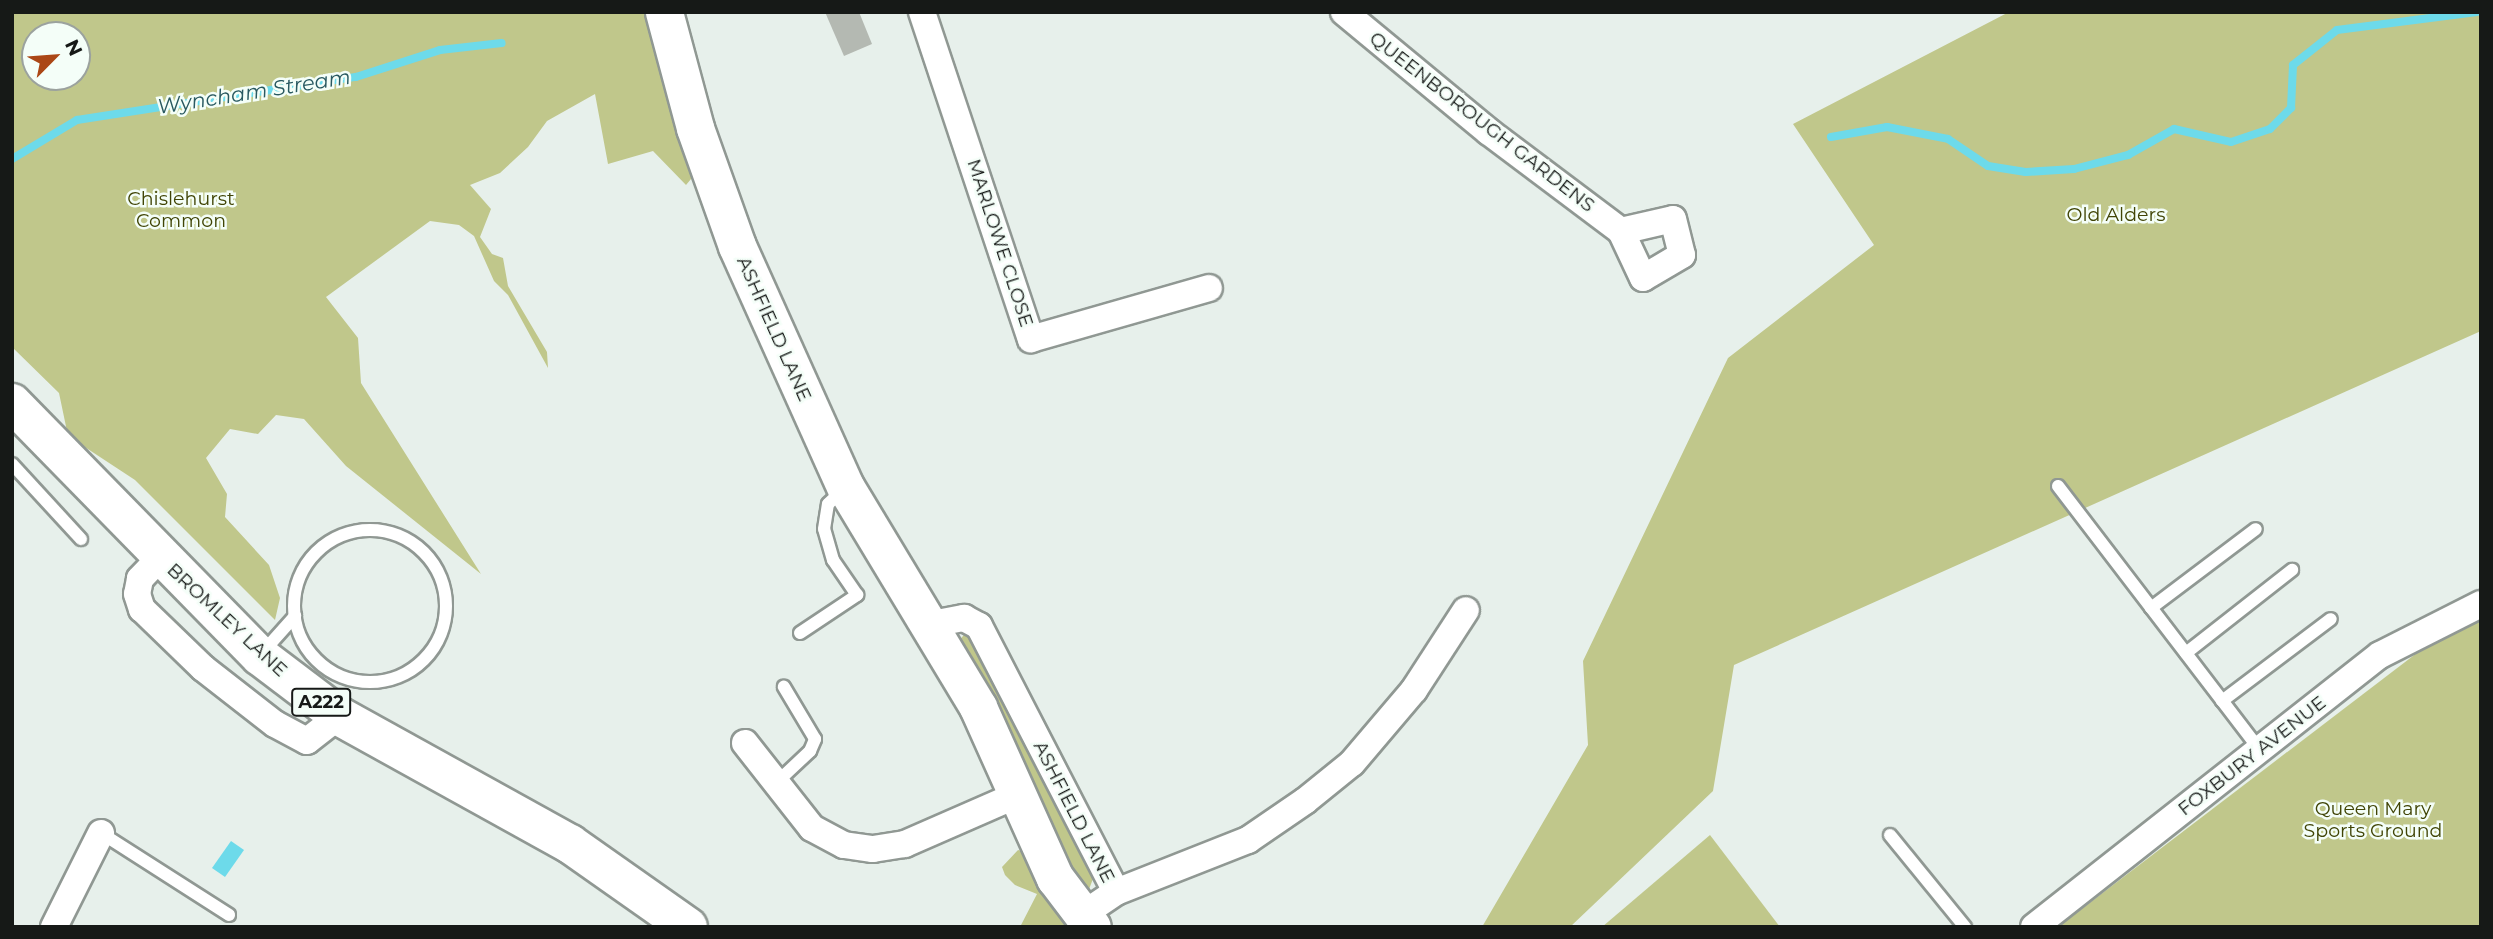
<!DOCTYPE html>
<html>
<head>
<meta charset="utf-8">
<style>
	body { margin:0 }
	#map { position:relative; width:2493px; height:939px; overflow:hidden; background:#e7f0eb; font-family:Montserrat,sans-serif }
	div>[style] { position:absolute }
	.green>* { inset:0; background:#c0c78b }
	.water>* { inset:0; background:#6ddaea }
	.stream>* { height:8px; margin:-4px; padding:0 4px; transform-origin:4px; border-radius:4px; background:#6ddaea }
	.building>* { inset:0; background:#b4b9b2 }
	.roads { filter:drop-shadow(2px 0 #909893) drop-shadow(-2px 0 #909893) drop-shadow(0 2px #909893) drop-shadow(0 -2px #909893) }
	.lane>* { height:12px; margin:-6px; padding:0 6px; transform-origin:6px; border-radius:6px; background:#fff }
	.lane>.ring { margin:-6px; padding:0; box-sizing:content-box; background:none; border:12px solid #fff; border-radius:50% }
	.street>* { height:26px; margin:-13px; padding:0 13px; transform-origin:13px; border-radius:13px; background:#fff }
	.secondary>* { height:37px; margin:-18.5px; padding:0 18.5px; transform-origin:18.5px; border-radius:18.5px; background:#fff }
	.primary>* { height:38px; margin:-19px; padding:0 19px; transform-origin:19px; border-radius:19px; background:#fff }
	span { translate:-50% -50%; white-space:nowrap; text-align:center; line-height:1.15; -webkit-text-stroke:5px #f4fef8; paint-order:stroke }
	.shield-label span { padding:2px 5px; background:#f4fef8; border:2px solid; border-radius:5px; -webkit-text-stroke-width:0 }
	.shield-label { font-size:18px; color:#161917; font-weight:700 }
	.street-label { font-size:19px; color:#161917 }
	.park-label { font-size:19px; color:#404405 }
	.water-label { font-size:21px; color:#295960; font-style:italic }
	.frame { position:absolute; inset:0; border:14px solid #161917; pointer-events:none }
	.north { position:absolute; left:21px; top:21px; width:70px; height:70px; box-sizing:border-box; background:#f4fef8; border:2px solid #9ba29e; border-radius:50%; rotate:65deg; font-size:19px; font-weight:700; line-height:28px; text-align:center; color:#161917 }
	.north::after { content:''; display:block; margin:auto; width:24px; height:32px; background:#ab4716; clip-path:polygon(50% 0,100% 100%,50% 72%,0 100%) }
</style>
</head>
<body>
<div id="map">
	<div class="green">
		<i style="clip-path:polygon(evenodd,12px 12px,652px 12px,696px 173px,686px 185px,653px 151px,608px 164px,595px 94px,547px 121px,528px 147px,500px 173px,470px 185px,491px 209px,480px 237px,492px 254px,503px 258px,508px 286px,547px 352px,548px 368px,508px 295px,494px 281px,474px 236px,459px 225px,430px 221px,326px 297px,358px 338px,361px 383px,481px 574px,346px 466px,304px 419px,276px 415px,258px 434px,230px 429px,206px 458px,227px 494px,225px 517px,269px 565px,280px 598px,275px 620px,135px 480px,68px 436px,59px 393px,12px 347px,12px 12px,35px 35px,77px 35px,77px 77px,35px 77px,35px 35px)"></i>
		<i style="clip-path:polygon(2009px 12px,2481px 12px,2481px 331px,1734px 665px,1713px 791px,1570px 927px,1482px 927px,1588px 745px,1583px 661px,1728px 358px,1874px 245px,1793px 124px)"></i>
		<i style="clip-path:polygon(2481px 604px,2481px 927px,2058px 927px)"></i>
		<i style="clip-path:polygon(967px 631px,975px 633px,1094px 876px,1088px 892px,1083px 893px,959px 641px)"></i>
		<i style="clip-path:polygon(1710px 835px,1780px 927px,1602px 927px)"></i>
		<i style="clip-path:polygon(1018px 850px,1025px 852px,1071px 927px,1020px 927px,1037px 894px,1015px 885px,1005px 875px,1002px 867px)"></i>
	</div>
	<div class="water">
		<i style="clip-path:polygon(231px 841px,244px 850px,225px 877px,212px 868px)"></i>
	</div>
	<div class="stream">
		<i style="left:1831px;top:137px;width:57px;rotate:-10.1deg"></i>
		<i style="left:1887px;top:127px;width:62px;rotate:11.1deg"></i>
		<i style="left:1948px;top:139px;width:48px;rotate:34deg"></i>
		<i style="left:1988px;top:166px;width:38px;rotate:9deg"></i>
		<i style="left:2026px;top:172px;width:48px;rotate:-3.6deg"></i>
		<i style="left:2074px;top:169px;width:56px;rotate:-14.5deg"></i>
		<i style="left:2128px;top:155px;width:53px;rotate:-29.5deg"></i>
		<i style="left:2174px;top:129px;width:58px;rotate:12.8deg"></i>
		<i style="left:2231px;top:142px;width:41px;rotate:-18.4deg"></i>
		<i style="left:2270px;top:129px;width:30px;rotate:-45deg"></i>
		<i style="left:2291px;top:108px;width:43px;rotate:-87.3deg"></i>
		<i style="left:2293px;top:65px;width:56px;rotate:-38.5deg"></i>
		<i style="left:2337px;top:30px;width:141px;rotate:-7.3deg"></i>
		<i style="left:12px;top:159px;width:76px;rotate:-31deg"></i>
		<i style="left:77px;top:120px;width:282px;rotate:-8.8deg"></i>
		<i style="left:356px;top:77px;width:88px;rotate:-17.8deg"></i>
		<i style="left:440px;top:50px;width:62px;rotate:-6.4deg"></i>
	</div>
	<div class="building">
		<i style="clip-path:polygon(825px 12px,859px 12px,872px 44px,844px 56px)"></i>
	</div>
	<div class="roads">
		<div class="lane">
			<i style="left:12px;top:464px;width:102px;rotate:47.4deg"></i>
			<i style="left:2058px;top:486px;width:331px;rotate:52.6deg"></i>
			<i class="ring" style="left:294px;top:530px;width:140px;height:140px"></i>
			<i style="left:2151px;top:608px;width:131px;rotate:-37deg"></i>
			<i style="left:800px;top:633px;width:69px;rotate:-33.7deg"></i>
			<i style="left:857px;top:595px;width:42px;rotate:-124.4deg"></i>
			<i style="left:833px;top:560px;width:32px;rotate:-106deg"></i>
			<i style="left:824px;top:529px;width:25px;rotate:-81deg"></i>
			<i style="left:828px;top:504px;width:21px;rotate:-43deg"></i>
			<i style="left:262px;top:653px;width:50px;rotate:-48.3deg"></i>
			<i style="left:2186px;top:653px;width:135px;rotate:-38.1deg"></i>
			<i style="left:2222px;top:701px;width:136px;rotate:-37deg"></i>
			<i style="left:776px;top:783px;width:47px;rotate:-43.3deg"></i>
			<i style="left:810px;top:751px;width:13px;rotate:-67deg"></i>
			<i style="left:815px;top:739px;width:61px;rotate:-120.8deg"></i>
			<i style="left:101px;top:833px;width:152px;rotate:32.6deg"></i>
			<i style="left:1890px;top:835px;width:119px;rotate:50.8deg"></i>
		</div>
		<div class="street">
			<i style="left:922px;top:12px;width:345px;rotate:71.6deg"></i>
			<i style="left:1031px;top:339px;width:185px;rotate:-16deg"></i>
			<i style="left:1344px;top:12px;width:188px;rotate:39.6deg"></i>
			<i style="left:1489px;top:132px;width:165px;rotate:36.9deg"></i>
			<i style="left:1673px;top:219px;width:37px;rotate:76deg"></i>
			<i style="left:1682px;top:255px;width:45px;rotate:149.5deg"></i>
			<i style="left:1643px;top:278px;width:52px;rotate:-115.1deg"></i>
			<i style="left:1621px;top:231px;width:53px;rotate:-13deg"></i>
			<i style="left:160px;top:558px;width:29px;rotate:134deg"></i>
			<i style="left:140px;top:579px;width:15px;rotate:101deg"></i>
			<i style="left:137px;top:594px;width:16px;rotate:72deg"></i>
			<i style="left:142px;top:609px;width:85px;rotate:44deg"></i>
			<i style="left:203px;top:668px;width:91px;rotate:37.9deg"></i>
			<i style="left:275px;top:724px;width:36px;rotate:28deg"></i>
			<i style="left:307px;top:741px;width:41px;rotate:-38deg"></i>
			<i style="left:932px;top:624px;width:33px;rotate:-11deg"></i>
			<i style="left:964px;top:618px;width:17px;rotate:28deg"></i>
			<i style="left:979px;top:626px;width:299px;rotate:62.7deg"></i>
			<i style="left:745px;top:743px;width:108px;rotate:51.8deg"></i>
			<i style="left:812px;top:828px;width:36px;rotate:28deg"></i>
			<i style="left:844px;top:845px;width:29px;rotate:8deg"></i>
			<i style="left:873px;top:849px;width:32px;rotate:-9deg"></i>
			<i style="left:905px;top:844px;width:122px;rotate:-23.6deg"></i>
			<i style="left:1082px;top:915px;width:41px;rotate:-34.1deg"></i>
			<i style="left:1116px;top:892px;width:142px;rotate:-21.5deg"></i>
			<i style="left:1248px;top:840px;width:69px;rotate:-34.4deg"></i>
			<i style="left:1305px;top:801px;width:60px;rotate:-39deg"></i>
			<i style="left:1352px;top:763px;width:96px;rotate:-49.7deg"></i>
			<i style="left:1414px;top:690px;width:95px;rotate:-57deg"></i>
			<i style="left:54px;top:927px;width:105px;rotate:-63.4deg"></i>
			<i style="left:2034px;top:927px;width:440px;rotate:-38.2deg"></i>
			<i style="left:2380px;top:655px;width:113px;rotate:-26.8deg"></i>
		</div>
		<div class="secondary">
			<i style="left:664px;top:12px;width:120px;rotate:75deg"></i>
			<i style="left:695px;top:128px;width:125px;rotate:70.4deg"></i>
			<i style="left:737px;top:246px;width:265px;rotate:65.8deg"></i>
			<i style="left:846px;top:488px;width:256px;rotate:58.9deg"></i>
			<i style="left:978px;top:707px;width:188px;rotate:65.8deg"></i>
			<i style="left:1055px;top:878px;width:61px;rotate:52.9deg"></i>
		</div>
		<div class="primary">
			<i style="left:12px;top:403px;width:354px;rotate:45.6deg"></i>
			<i style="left:260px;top:656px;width:99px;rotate:37.2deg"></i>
			<i style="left:339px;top:716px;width:264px;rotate:29deg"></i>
			<i style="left:570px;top:844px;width:144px;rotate:35.1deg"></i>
		</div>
	</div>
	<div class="shield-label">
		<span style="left:321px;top:702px">A222</span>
	</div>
	<div class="street-label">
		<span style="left:1482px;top:122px;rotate:38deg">QUEENBOROUGH GARDENS</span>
		<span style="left:1000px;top:243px;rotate:72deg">MARLOWE CLOSE</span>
		<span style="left:774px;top:329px;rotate:66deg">ASHFIELD LANE</span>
		<span style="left:227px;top:620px;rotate:43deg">BROMLEY LANE</span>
		<span style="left:2252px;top:756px;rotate:-38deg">FOXBURY AVENUE</span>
		<span style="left:1074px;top:812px;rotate:63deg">ASHFIELD LANE</span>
	</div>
	<div class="park-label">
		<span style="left:181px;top:210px">Chislehurst<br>Common</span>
		<span style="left:2116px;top:215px">Old Alders</span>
		<span style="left:2373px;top:820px">Queen Mary<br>Sports Ground</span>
	</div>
	<div class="water-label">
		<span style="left:254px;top:92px;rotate:-9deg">Wyncham Stream</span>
	</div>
	<div class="frame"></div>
	<div class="north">N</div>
</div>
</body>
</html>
